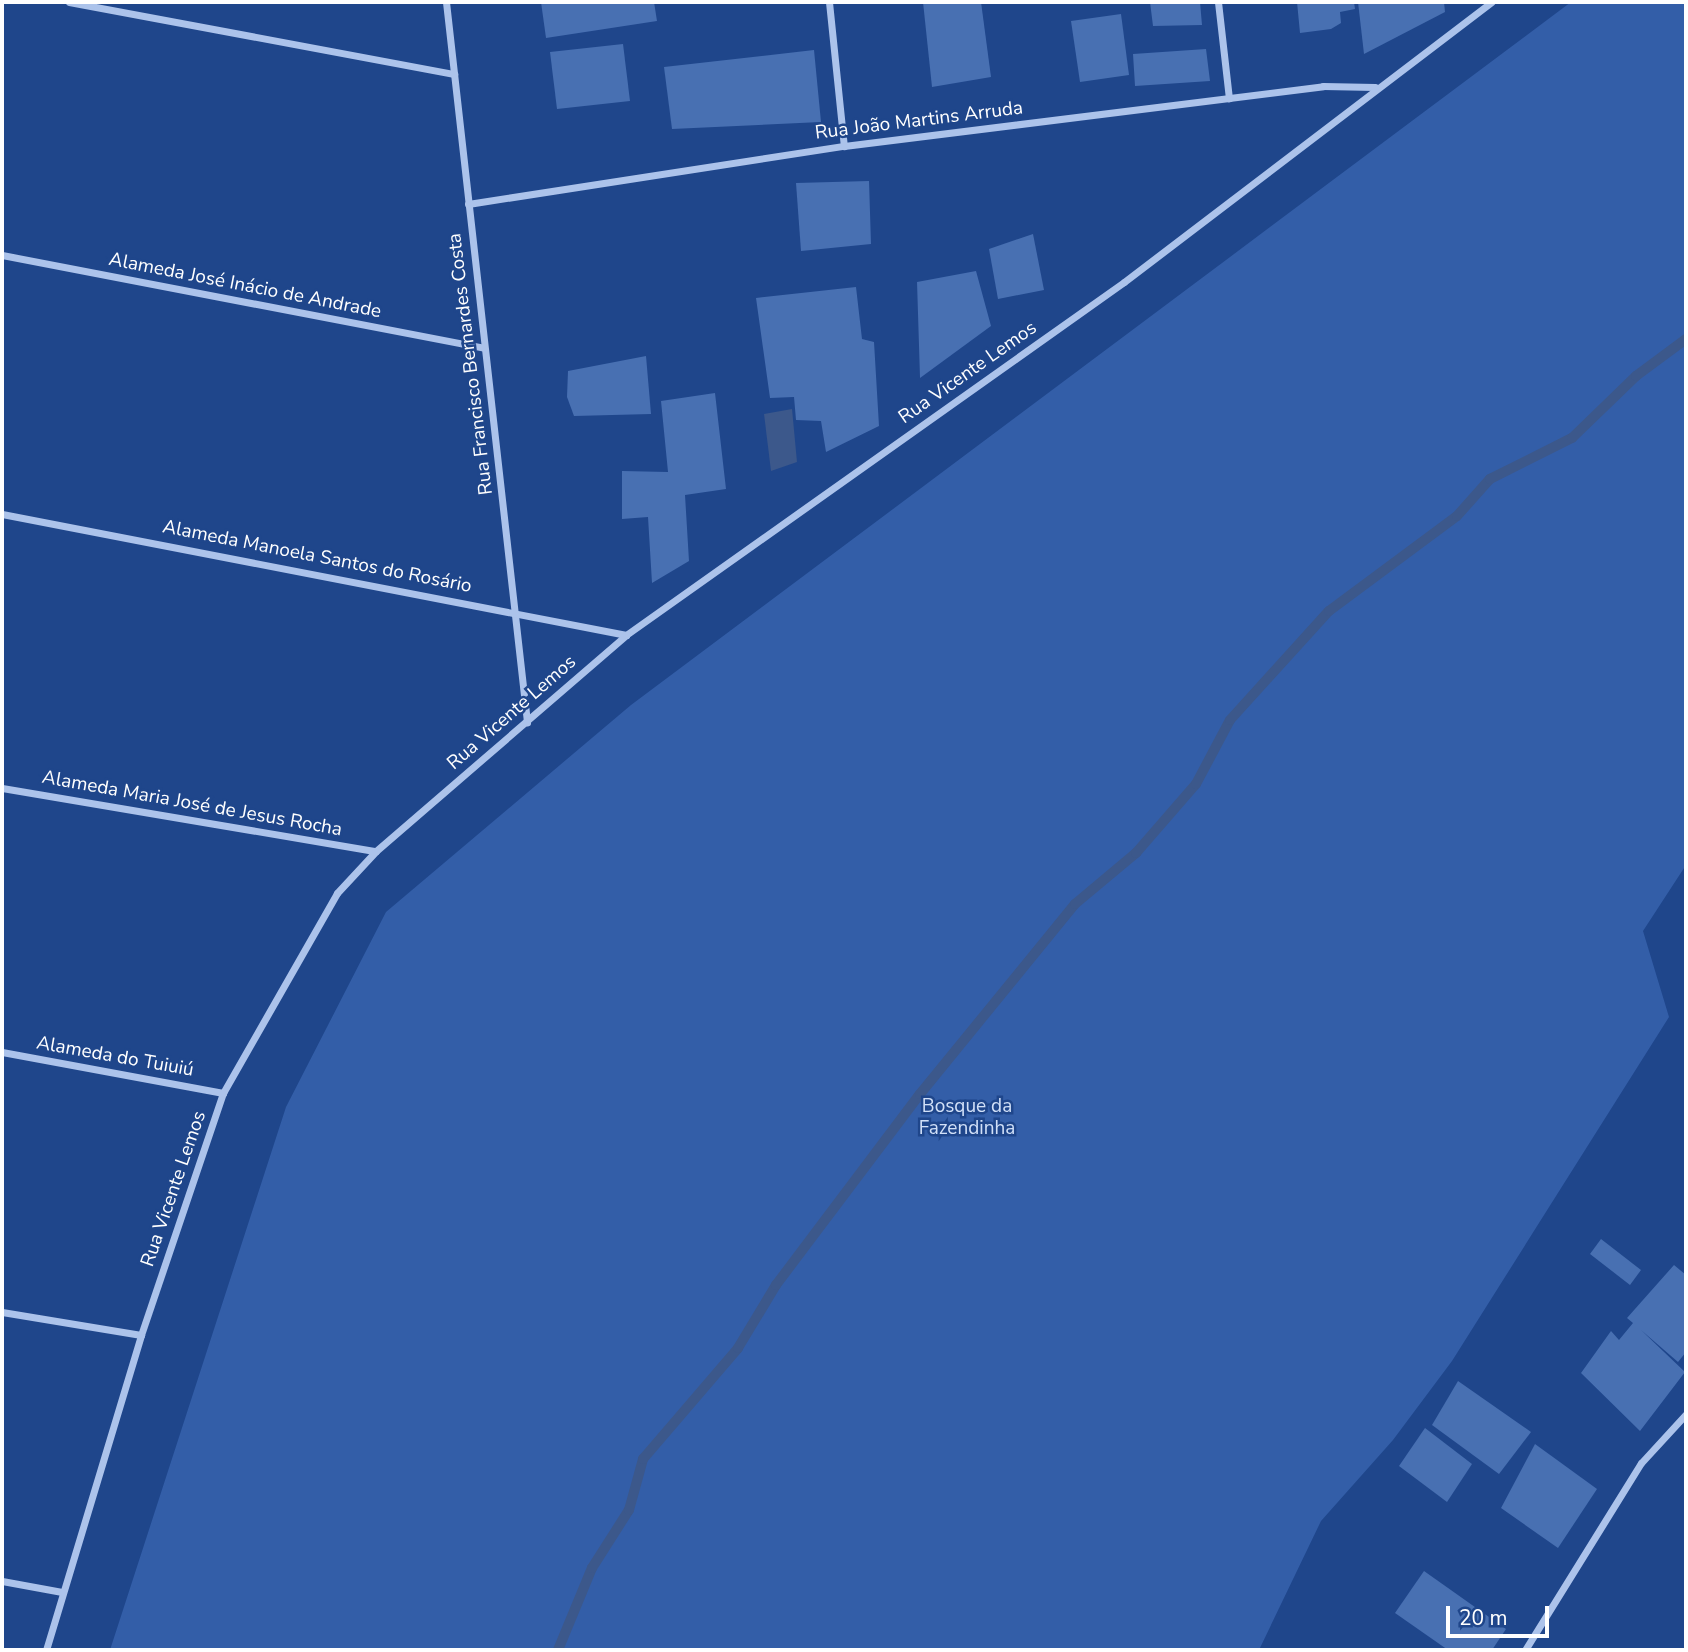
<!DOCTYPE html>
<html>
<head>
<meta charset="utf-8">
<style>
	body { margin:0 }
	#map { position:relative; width:1688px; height:1652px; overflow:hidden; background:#1f468b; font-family:"Nunito Sans",sans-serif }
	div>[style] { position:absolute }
	.green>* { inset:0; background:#335ea8 }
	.water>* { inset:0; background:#3c588b }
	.stream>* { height:10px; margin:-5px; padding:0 5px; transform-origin:5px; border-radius:5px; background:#3c588b }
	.building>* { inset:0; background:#4870b2 }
	.street>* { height:7px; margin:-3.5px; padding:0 3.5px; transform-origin:3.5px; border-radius:3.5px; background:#acc3eb }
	span { translate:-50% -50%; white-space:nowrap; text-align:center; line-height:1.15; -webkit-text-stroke:5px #1f468b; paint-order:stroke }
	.street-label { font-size:19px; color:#fff }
	.park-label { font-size:19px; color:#d1e0f8 }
	.frame { position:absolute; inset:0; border:4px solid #fff; pointer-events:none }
	.scale { position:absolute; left:1446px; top:1606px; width:103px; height:32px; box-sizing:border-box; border:4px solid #fff; border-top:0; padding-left:9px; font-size:21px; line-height:24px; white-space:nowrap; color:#fff; -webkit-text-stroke:5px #1f468b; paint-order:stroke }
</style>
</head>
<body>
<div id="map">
	<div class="green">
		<i style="clip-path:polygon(1571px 2px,1686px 2px,1686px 865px,1643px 931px,1669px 1017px,1452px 1361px,1393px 1440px,1321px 1521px,1259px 1650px,110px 1650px,286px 1107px,386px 912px,631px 705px)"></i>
	</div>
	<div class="water">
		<i style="clip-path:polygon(792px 409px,797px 462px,771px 471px,764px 414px)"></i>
	</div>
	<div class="stream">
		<i style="left:558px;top:1650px;width:89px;rotate:-67.5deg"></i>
		<i style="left:592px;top:1568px;width:69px;rotate:-57.5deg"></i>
		<i style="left:629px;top:1510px;width:53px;rotate:-74.6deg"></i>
		<i style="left:643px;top:1459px;width:146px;rotate:-49.4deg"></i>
		<i style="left:738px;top:1348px;width:74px;rotate:-58.9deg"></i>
		<i style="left:776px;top:1285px;width:239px;rotate:-53deg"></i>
		<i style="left:920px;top:1094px;width:245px;rotate:-50.8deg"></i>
		<i style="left:1075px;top:904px;width:80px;rotate:-39.9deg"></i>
		<i style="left:1136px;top:853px;width:91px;rotate:-49deg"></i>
		<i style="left:1196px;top:784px;width:72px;rotate:-62deg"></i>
		<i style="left:1230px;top:720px;width:147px;rotate:-47.8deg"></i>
		<i style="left:1329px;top:611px;width:159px;rotate:-36.6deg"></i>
		<i style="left:1457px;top:516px;width:50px;rotate:-48.3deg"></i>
		<i style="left:1490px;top:479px;width:92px;rotate:-26.6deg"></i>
		<i style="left:1572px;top:438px;width:89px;rotate:-44.1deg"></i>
		<i style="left:1636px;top:376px;width:62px;rotate:-36.5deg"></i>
	</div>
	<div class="building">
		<i style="clip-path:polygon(541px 2px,654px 2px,657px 21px,546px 38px)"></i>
		<i style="clip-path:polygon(923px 2px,981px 2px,991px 77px,932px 87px)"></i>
		<i style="clip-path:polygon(1150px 2px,1200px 2px,1202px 25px,1153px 26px)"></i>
		<i style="clip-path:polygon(1297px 2px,1354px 2px,1355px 9px,1340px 12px,1341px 23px,1331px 29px,1300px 33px)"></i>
		<i style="clip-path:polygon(1358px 2px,1444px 2px,1445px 12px,1364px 54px)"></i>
		<i style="clip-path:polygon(1121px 14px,1129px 75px,1080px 82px,1071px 21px)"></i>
		<i style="clip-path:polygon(623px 44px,630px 101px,557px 109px,550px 52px)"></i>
		<i style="clip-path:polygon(1206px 49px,1210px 81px,1135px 86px,1133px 54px)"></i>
		<i style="clip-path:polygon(814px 50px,821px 122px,672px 129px,664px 67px)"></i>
		<i style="clip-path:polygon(869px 181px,871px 244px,801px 251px,796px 183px)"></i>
		<i style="clip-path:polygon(1033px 234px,1044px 290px,998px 299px,989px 249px)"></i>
		<i style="clip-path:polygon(976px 271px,991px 326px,920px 378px,917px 282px)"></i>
		<i style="clip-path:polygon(856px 287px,862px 339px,874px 342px,879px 426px,826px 452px,821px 421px,796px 420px,794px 397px,770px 398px,756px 298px)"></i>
		<i style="clip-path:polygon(646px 356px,651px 414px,574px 416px,567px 397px,568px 371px)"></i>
		<i style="clip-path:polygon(715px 393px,726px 489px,685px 495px,689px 561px,652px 583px,648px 517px,622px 519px,622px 471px,668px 472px,661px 401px)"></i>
		<i style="clip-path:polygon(1601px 1239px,1641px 1270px,1630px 1285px,1590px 1254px)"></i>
		<i style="clip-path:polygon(1674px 1265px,1686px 1275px,1686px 1352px,1678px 1362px,1641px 1330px,1685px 1372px,1640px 1431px,1581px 1373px,1611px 1331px,1619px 1340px,1633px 1323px,1627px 1318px)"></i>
		<i style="clip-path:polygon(1458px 1381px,1531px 1432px,1499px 1474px,1432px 1425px)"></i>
		<i style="clip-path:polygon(1425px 1428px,1472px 1464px,1447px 1502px,1399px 1466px)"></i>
		<i style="clip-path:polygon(1535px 1444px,1597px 1489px,1558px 1548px,1501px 1508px)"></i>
		<i style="clip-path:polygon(1424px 1571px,1506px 1629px,1492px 1650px,1448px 1650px,1395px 1613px)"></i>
	</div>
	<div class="street">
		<i style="left:69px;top:2px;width:392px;rotate:10.6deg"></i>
		<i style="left:446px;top:2px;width:725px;rotate:83.58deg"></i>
		<i style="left:829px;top:2px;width:145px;rotate:84.1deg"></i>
		<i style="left:1218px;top:2px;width:97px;rotate:83.5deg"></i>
		<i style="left:468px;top:204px;width:380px;rotate:-8.8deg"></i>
		<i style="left:844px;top:146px;width:483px;rotate:-7.1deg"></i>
		<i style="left:1323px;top:86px;width:52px;rotate:1.1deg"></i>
		<i style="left:2px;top:255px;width:490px;rotate:10.9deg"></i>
		<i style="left:2px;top:514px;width:636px;rotate:10.97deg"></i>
		<i style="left:2px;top:788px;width:379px;rotate:9.6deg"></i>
		<i style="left:2px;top:1052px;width:225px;rotate:10.5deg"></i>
		<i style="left:2px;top:1312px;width:141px;rotate:9.4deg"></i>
		<i style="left:2px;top:1581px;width:61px;rotate:10.4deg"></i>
		<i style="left:46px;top:1650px;width:329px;rotate:-73.2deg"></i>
		<i style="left:141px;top:1335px;width:256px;rotate:-71.3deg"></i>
		<i style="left:223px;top:1093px;width:230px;rotate:-60.3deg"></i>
		<i style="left:337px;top:893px;width:57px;rotate:-47.1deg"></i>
		<i style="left:376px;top:851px;width:330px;rotate:-40.8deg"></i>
		<i style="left:626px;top:635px;width:610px;rotate:-35.33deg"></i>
		<i style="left:1124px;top:282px;width:462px;rotate:-37.3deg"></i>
		<i style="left:1525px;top:1650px;width:220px;rotate:-58.2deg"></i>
		<i style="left:1641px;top:1463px;width:67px;rotate:-47.4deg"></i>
	</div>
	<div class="street-label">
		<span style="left:919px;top:121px;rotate:-7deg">Rua João Martins Arruda</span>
		<span style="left:245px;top:286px;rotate:11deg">Alameda José Inácio de Andrade</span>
		<span style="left:471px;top:364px;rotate:-97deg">Rua Francisco Bernardes Costa</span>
		<span style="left:968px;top:373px;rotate:-35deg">Rua Vicente Lemos</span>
		<span style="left:317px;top:557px;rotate:11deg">Alameda Manoela Santos do Rosário</span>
		<span style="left:512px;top:713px;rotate:-41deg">Rua Vicente Lemos</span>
		<span style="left:192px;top:804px;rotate:10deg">Alameda Maria José de Jesus Rocha</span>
		<span style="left:115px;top:1057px;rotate:10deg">Alameda do Tuiuiú</span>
		<span style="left:174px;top:1189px;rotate:-71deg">Rua Vicente Lemos</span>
	</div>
	<div class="park-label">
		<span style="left:967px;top:1118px">Bosque da<br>Fazendinha</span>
	</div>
	<div class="frame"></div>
	<div class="scale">20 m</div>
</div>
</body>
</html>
